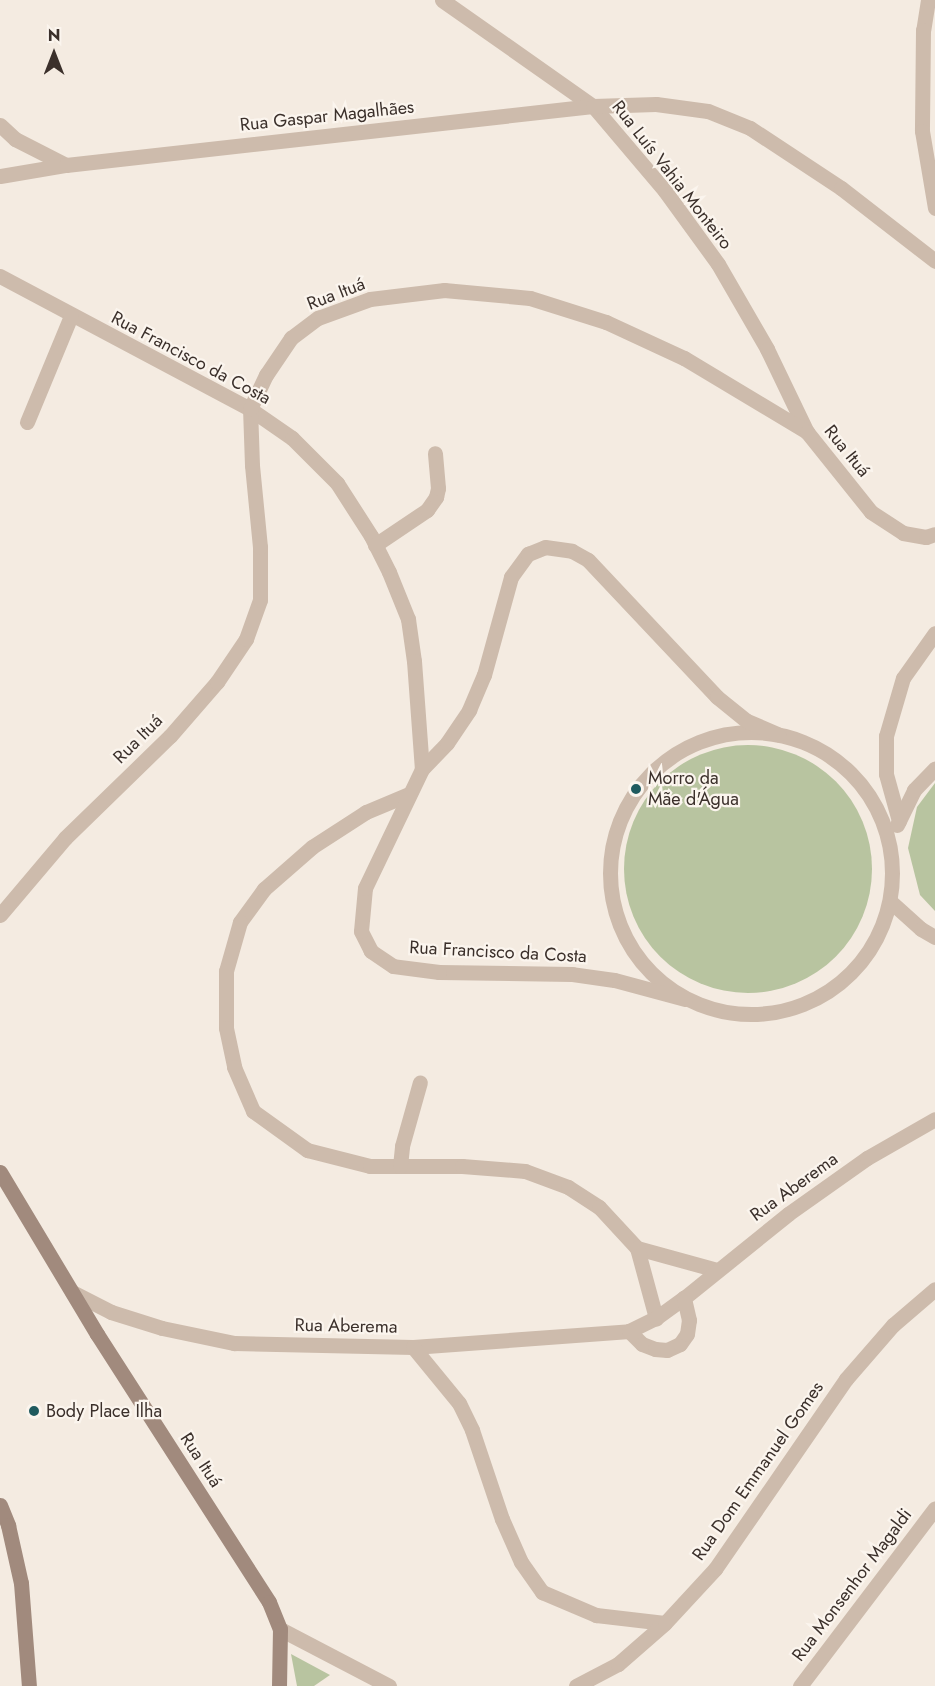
<!DOCTYPE html>
<html>
<head>
<meta charset="utf-8">
<style>
	body { margin:0 }
	#map { position:relative; width:935px; height:1686px; overflow:hidden; background:#f4ebe1; font-family:Jost,sans-serif }
	div>[style] { position:absolute }
	.green>* { inset:0; background:#b8c4a0 }
	.round { border-radius:50% }
	.street>* { height:15px; margin:-7.5px; padding:0 7.5px; transform-origin:7.5px; border-radius:7.5px; background:#cdbbac }
	.street>.ring { margin:-7.5px; padding:0; box-sizing:content-box; background:none; border:15px solid #cdbbac; border-radius:50% }
	.secondary>* { height:15px; margin:-7.5px; padding:0 7.5px; transform-origin:7.5px; border-radius:7.5px; background:#a18a7d }
	.dots>* { width:16px; height:16px; translate:-50% -50%; box-sizing:border-box; border:3px solid #fbf5ee; border-radius:50% }
	span { translate:-50% -50%; white-space:nowrap; text-align:center; line-height:1.15; -webkit-text-stroke:4.5px #fbf5ee; paint-order:stroke }
	.street-label { font-size:18px; color:#3b302b }
	.poi-label { font-size:18px; color:#3b302b }
	.left { translate:0 -50%; text-align:left }
	.north { position:absolute; left:24px; top:24px; width:60px; height:60px; -webkit-text-stroke:4px #fbf5ee; paint-order:stroke; rotate:0deg; font-size:16px; font-weight:700; line-height:24px; text-align:center; color:#3b302b }
	.north::after { content:''; display:block; margin:auto; width:21px; height:27px; background:#3b302b; clip-path:polygon(50% 0,100% 100%,50% 72%,0 100%) }
</style>
</head>
<body>
<div id="map">
	<div class="green">
		<i class="round" style="left:624px;top:745px;width:248px;height:248px"></i>
		<i style="clip-path:polygon(935px 783px,935px 911px,920px 895px,908px 848px,917px 807px)"></i>
		<i style="clip-path:polygon(291px 1654px,330px 1675px,314px 1686px,297px 1686px)"></i>
	</div>
	<div class="street">
		<i style="left:442px;top:0;width:184px;rotate:35.1deg"></i>
		<i style="left:593px;top:106px;width:111px;rotate:49.7deg"></i>
		<i style="left:665px;top:191px;width:90px;rotate:54deg"></i>
		<i style="left:718px;top:264px;width:98px;rotate:60deg"></i>
		<i style="left:767px;top:349px;width:92px;rotate:64.3deg"></i>
		<i style="left:928px;top:0;width:30px;rotate:99deg"></i>
		<i style="left:923px;top:30px;width:101px;rotate:90.6deg"></i>
		<i style="left:922px;top:131px;width:78px;rotate:80.4deg"></i>
		<i style="left:0;top:125px;width:21px;rotate:43deg"></i>
		<i style="left:15px;top:139px;width:57px;rotate:27deg"></i>
		<i style="left:0;top:176px;width:67px;rotate:-9.5deg"></i>
		<i style="left:66px;top:165px;width:530px;rotate:-6.39deg"></i>
		<i style="left:593px;top:106px;width:63px;rotate:-1.8deg"></i>
		<i style="left:656px;top:104px;width:52px;rotate:7.7deg"></i>
		<i style="left:708px;top:111px;width:45px;rotate:22deg"></i>
		<i style="left:750px;top:128px;width:109px;rotate:33.4deg"></i>
		<i style="left:841px;top:188px;width:119px;rotate:37.8deg"></i>
		<i style="left:0;top:276px;width:283px;rotate:28deg"></i>
		<i style="left:250px;top:409px;width:51px;rotate:34.6deg"></i>
		<i style="left:292px;top:438px;width:64px;rotate:45deg"></i>
		<i style="left:337px;top:483px;width:63px;rotate:57.3deg"></i>
		<i style="left:371px;top:536px;width:40px;rotate:63.4deg"></i>
		<i style="left:389px;top:572px;width:51px;rotate:68deg"></i>
		<i style="left:408px;top:619px;width:42px;rotate:81.9deg"></i>
		<i style="left:414px;top:661px;width:108px;rotate:85.8deg"></i>
		<i style="left:27px;top:422px;width:115px;rotate:-67.5deg"></i>
		<i style="left:375px;top:545px;width:63px;rotate:-33.9deg"></i>
		<i style="left:427px;top:510px;width:16px;rotate:-55deg"></i>
		<i style="left:436px;top:497px;width:9px;rotate:-77deg"></i>
		<i style="left:438px;top:488px;width:35px;rotate:-95deg"></i>
		<i class="ring" style="left:610px;top:732px;width:267px;height:267px"></i>
		<i style="left:409px;top:794px;width:47px;rotate:157.3deg"></i>
		<i style="left:366px;top:812px;width:64px;rotate:147.1deg"></i>
		<i style="left:312px;top:847px;width:64px;rotate:138.8deg"></i>
		<i style="left:264px;top:889px;width:41px;rotate:126deg"></i>
		<i style="left:240px;top:922px;width:51px;rotate:105.9deg"></i>
		<i style="left:226px;top:971px;width:57px;rotate:90deg"></i>
		<i style="left:226px;top:1028px;width:40px;rotate:78deg"></i>
		<i style="left:234px;top:1067px;width:48px;rotate:66.6deg"></i>
		<i style="left:253px;top:1111px;width:67px;rotate:35.8deg"></i>
		<i style="left:307px;top:1150px;width:65px;rotate:14.3deg"></i>
		<i style="left:370px;top:1166px;width:92px"></i>
		<i style="left:462px;top:1166px;width:63px;rotate:4.5deg"></i>
		<i style="left:525px;top:1171px;width:46px;rotate:20.4deg"></i>
		<i style="left:568px;top:1187px;width:37px;rotate:33deg"></i>
		<i style="left:599px;top:1207px;width:56px;rotate:47.2deg"></i>
		<i style="left:637px;top:1248px;width:83px;rotate:15.4deg"></i>
		<i style="left:899px;top:821px;width:49px;rotate:-105.5deg"></i>
		<i style="left:886px;top:774px;width:38px;rotate:-90deg"></i>
		<i style="left:886px;top:736px;width:60px;rotate:-73.7deg"></i>
		<i style="left:903px;top:678px;width:55px;rotate:-54.6deg"></i>
		<i style="left:897px;top:825px;width:39px;rotate:-64deg"></i>
		<i style="left:914px;top:790px;width:30px;rotate:-46deg"></i>
		<i style="left:891px;top:902px;width:40px;rotate:42deg"></i>
		<i style="left:921px;top:929px;width:16px;rotate:30deg"></i>
		<i style="left:0;top:915px;width:101px;rotate:-49.8deg"></i>
		<i style="left:65px;top:838px;width:146px;rotate:-44.2deg"></i>
		<i style="left:170px;top:736px;width:72px;rotate:-49deg"></i>
		<i style="left:217px;top:682px;width:52px;rotate:-56deg"></i>
		<i style="left:246px;top:639px;width:41px;rotate:-70.3deg"></i>
		<i style="left:260px;top:600px;width:53px;rotate:-90deg"></i>
		<i style="left:260px;top:547px;width:82px;rotate:-95.6deg"></i>
		<i style="left:252px;top:465px;width:56px;rotate:-92deg"></i>
		<i style="left:250px;top:409px;width:38px;rotate:-65deg"></i>
		<i style="left:266px;top:375px;width:45px;rotate:-56deg"></i>
		<i style="left:291px;top:338px;width:34px;rotate:-37deg"></i>
		<i style="left:318px;top:318px;width:55px;rotate:-20.1deg"></i>
		<i style="left:370px;top:299px;width:75px;rotate:-6.9deg"></i>
		<i style="left:444px;top:290px;width:86px;rotate:5.3deg"></i>
		<i style="left:530px;top:298px;width:80px;rotate:17.5deg"></i>
		<i style="left:606px;top:322px;width:86px;rotate:24.8deg"></i>
		<i style="left:684px;top:358px;width:144px;rotate:31deg"></i>
		<i style="left:807px;top:432px;width:102px;rotate:51.3deg"></i>
		<i style="left:871px;top:512px;width:38px;rotate:33deg"></i>
		<i style="left:903px;top:533px;width:23px;rotate:10deg"></i>
		<i style="left:926px;top:537px;width:9px;rotate:-18deg"></i>
		<i style="left:685px;top:999px;width:73px;rotate:-165deg"></i>
		<i style="left:614px;top:980px;width:42px;rotate:-171.9deg"></i>
		<i style="left:572px;top:974px;width:133px;rotate:-179.1deg"></i>
		<i style="left:439px;top:972px;width:46px;rotate:-172.6deg"></i>
		<i style="left:393px;top:966px;width:27px;rotate:-146deg"></i>
		<i style="left:371px;top:951px;width:22px;rotate:-117deg"></i>
		<i style="left:361px;top:931px;width:43px;rotate:-84.7deg"></i>
		<i style="left:365px;top:888px;width:132px;rotate:-64.4deg"></i>
		<i style="left:422px;top:769px;width:36px;rotate:-46deg"></i>
		<i style="left:447px;top:743px;width:40px;rotate:-56deg"></i>
		<i style="left:469px;top:710px;width:38px;rotate:-67deg"></i>
		<i style="left:484px;top:675px;width:102px;rotate:-74.6deg"></i>
		<i style="left:511px;top:577px;width:29px;rotate:-54deg"></i>
		<i style="left:528px;top:554px;width:18px;rotate:-22deg"></i>
		<i style="left:545px;top:547px;width:27px;rotate:8deg"></i>
		<i style="left:572px;top:551px;width:18px;rotate:29deg"></i>
		<i style="left:588px;top:560px;width:188px;rotate:46.7deg"></i>
		<i style="left:717px;top:697px;width:38px;rotate:39deg"></i>
		<i style="left:747px;top:721px;width:34px;rotate:23deg"></i>
		<i style="left:400px;top:1166px;width:20px;rotate:-84deg"></i>
		<i style="left:402px;top:1146px;width:66px;rotate:-74.3deg"></i>
		<i style="left:637px;top:1248px;width:73px;rotate:74.8deg"></i>
		<i style="left:72px;top:1292px;width:44px;rotate:27.1deg"></i>
		<i style="left:111px;top:1312px;width:53px;rotate:17.4deg"></i>
		<i style="left:162px;top:1328px;width:74px;rotate:11.8deg"></i>
		<i style="left:234px;top:1343px;width:179px;rotate:1.3deg"></i>
		<i style="left:413px;top:1347px;width:217px;rotate:-4.2deg"></i>
		<i style="left:629px;top:1331px;width:30px;rotate:-26deg"></i>
		<i style="left:656px;top:1318px;width:34px;rotate:-36deg"></i>
		<i style="left:684px;top:1298px;width:134px;rotate:-38.9deg"></i>
		<i style="left:788px;top:1214px;width:97px;rotate:-35.3deg"></i>
		<i style="left:867px;top:1158px;width:78px;rotate:-29.8deg"></i>
		<i style="left:629px;top:1331px;width:18px;rotate:45deg"></i>
		<i style="left:642px;top:1344px;width:14px;rotate:21deg"></i>
		<i style="left:655px;top:1349px;width:12px;rotate:5deg"></i>
		<i style="left:667px;top:1350px;width:14px;rotate:-25deg"></i>
		<i style="left:680px;top:1344px;width:12px;rotate:-55deg"></i>
		<i style="left:687px;top:1334px;width:14px;rotate:-82deg"></i>
		<i style="left:689px;top:1320px;width:23px;rotate:-103deg"></i>
		<i style="left:413px;top:1347px;width:72px;rotate:50.6deg"></i>
		<i style="left:459px;top:1403px;width:30px;rotate:64deg"></i>
		<i style="left:472px;top:1430px;width:94px;rotate:71.4deg"></i>
		<i style="left:502px;top:1519px;width:47px;rotate:66.2deg"></i>
		<i style="left:521px;top:1562px;width:37px;rotate:55deg"></i>
		<i style="left:542px;top:1592px;width:59px;rotate:23.1deg"></i>
		<i style="left:596px;top:1615px;width:69px;rotate:6.6deg"></i>
		<i style="left:280px;top:1629px;width:123px;rotate:27.6deg"></i>
		<i style="left:576px;top:1686px;width:47px;rotate:-27.6deg"></i>
		<i style="left:618px;top:1664px;width:62px;rotate:-41.1deg"></i>
		<i style="left:665px;top:1623px;width:74px;rotate:-47.2deg"></i>
		<i style="left:715px;top:1569px;width:231px;rotate:-55.4deg"></i>
		<i style="left:846px;top:1379px;width:72px;rotate:-49deg"></i>
		<i style="left:893px;top:1325px;width:55px;rotate:-40.6deg"></i>
		<i style="left:800px;top:1686px;width:223px;rotate:-52.8deg"></i>
	</div>
	<div class="secondary">
		<i style="left:0;top:1172px;width:189px;rotate:59.1deg"></i>
		<i style="left:97px;top:1334px;width:318px;rotate:57.3deg"></i>
		<i style="left:269px;top:1602px;width:29px;rotate:68deg"></i>
		<i style="left:280px;top:1629px;width:57px;rotate:91deg"></i>
		<i style="left:0;top:1505px;width:22px;rotate:68deg"></i>
		<i style="left:8px;top:1525px;width:59px;rotate:77.4deg"></i>
		<i style="left:21px;top:1583px;width:103px;rotate:85.6deg"></i>
	</div>
	<div class="dots">
		<i style="left:636px;top:789px;background:#1f5a5e"></i>
		<i style="left:34px;top:1411px;background:#1f5a5e"></i>
	</div>
	<div class="street-label">
		<span style="left:327px;top:116px;rotate:-6deg">Rua Gaspar Magalhães</span>
		<span style="left:672px;top:175px;rotate:52deg">Rua Luís Vahia Monteiro</span>
		<span style="left:336px;top:294px;rotate:-21deg">Rua Ituá</span>
		<span style="left:191px;top:358px;rotate:28deg">Rua Francisco da Costa</span>
		<span style="left:847px;top:451px;rotate:51deg">Rua Ituá</span>
		<span style="left:138px;top:739px;rotate:-45deg">Rua Ituá</span>
		<span style="left:498px;top:952px;rotate:3deg">Rua Francisco da Costa</span>
		<span style="left:794px;top:1187px;rotate:-36deg">Rua Aberema</span>
		<span style="left:346px;top:1326px;rotate:1deg">Rua Aberema</span>
		<span style="left:201px;top:1460px;rotate:57deg">Rua Ituá</span>
		<span style="left:758px;top:1471px;rotate:-55deg">Rua Dom Emmanuel Gomes</span>
		<span style="left:852px;top:1585px;rotate:-53deg">Rua Monsenhor Magaldi</span>
	</div>
	<div class="poi-label">
		<span class="left" style="left:648px;top:789px">Morro da<br>Mãe d'Água</span>
		<span class="left" style="left:46px;top:1411px">Body Place Ilha</span>
	</div>
	<div class="north">N</div>
</div>
</body>
</html>
